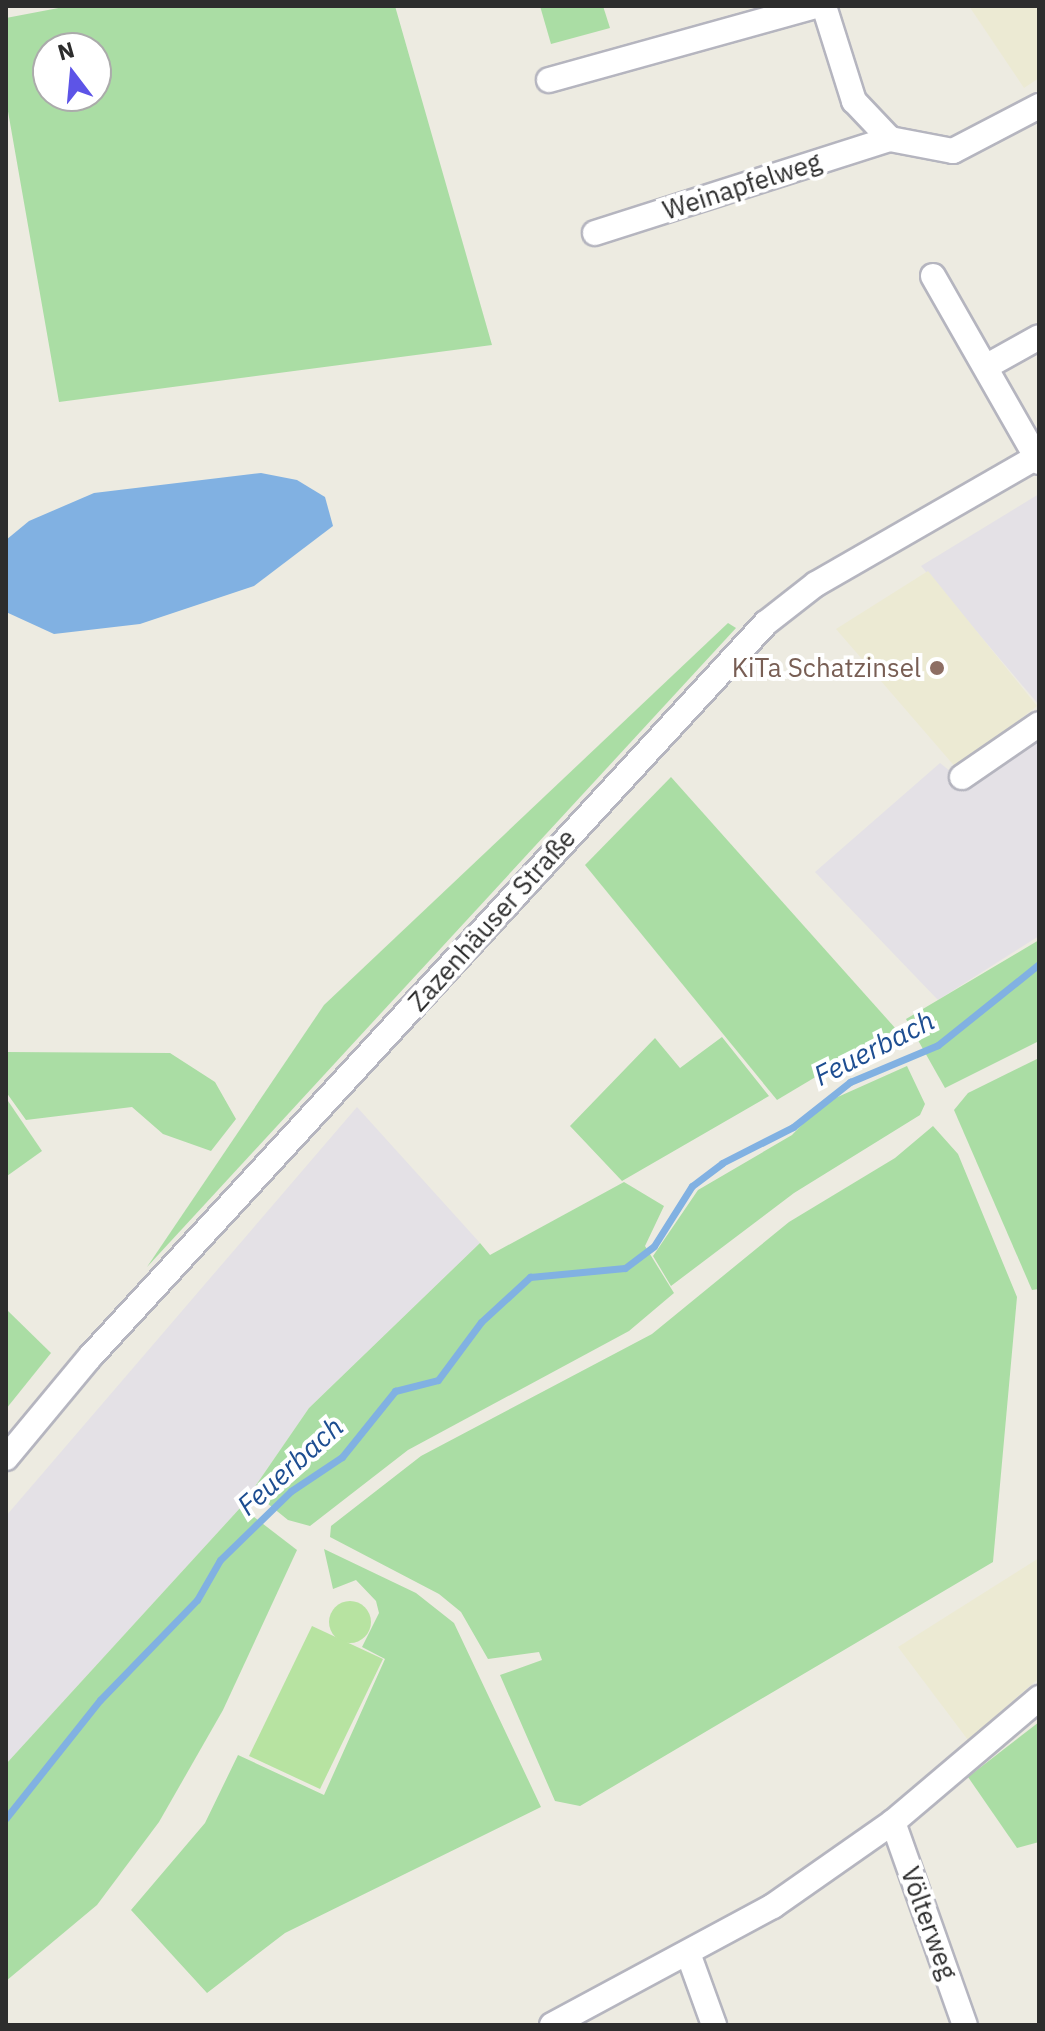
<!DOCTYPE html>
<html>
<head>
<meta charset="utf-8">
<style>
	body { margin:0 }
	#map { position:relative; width:1045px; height:2031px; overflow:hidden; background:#edebe1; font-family:"IBM Plex Sans",sans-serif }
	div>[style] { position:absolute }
	.industrial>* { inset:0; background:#e4e1e6 }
	.education>* { inset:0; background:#ecead3 }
	.green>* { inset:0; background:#aadda4 }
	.pitch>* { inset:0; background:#b7e3a1 }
	.round { border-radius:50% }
	.water>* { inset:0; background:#81b1e2 }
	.stream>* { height:7px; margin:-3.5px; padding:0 3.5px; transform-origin:3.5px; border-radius:3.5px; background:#81b1e2 }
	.roads { filter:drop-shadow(2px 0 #b5b5bf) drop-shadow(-2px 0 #b5b5bf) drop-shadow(0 2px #b5b5bf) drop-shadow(0 -2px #b5b5bf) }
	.minor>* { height:24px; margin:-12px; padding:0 12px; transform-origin:12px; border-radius:12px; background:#fff }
	.dots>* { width:22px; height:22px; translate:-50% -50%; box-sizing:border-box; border:4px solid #fff; border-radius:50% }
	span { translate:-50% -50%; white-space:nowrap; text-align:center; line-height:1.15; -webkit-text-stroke:8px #fff; paint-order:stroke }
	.street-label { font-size:26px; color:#2d2d2d }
	.education-label { font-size:26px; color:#785e54 }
	.right { translate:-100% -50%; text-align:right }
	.water-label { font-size:28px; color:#1d4d91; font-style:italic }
	.frame { position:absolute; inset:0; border:8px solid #2d2d2d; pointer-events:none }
	.north { position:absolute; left:32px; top:32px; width:80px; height:80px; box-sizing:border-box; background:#fff; border:2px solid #ababab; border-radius:50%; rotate:344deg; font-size:22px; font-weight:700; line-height:32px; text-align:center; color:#2d2d2d }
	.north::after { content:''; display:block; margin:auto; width:28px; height:36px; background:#5d54e7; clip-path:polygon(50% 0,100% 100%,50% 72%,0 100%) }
</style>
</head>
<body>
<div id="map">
	<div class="industrial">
		<i style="clip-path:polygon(1039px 494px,1039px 705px,921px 566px)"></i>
		<i style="clip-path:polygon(1039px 716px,1039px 936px,938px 1000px,815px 872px,940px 763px,955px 775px)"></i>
		<i style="clip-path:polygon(357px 1107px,480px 1243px,309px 1408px,241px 1507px,6px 1764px,6px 1516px)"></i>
	</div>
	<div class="education">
		<i style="clip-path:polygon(969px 6px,1039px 6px,1039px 78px,1024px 88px)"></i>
		<i style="clip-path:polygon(928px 571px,1037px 706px,957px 769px,836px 629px)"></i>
		<i style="clip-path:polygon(1039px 1558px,1039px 1678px,968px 1740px,898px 1647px)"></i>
	</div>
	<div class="green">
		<i style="clip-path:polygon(evenodd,69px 6px,395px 6px,492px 345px,59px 402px,6px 100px,6px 18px,69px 6px,48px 48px,96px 48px,96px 96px,48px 96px,48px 48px)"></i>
		<i style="clip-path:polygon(540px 6px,603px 6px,610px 28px,551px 44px)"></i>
		<i style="clip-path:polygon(728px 623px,736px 628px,147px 1267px,324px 1005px)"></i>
		<i style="clip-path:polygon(671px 777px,896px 1029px,777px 1100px,585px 865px)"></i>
		<i style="clip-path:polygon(1039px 940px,1039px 1041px,945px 1088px,906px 1019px)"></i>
		<i style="clip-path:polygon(722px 1037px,769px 1096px,622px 1181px,570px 1126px,655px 1038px,680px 1068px)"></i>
		<i style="clip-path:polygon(6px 1052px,170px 1053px,215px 1082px,236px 1119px,211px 1151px,163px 1134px,132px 1107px,26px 1120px,6px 1092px)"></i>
		<i style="clip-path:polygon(1039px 1058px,1039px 1289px,1032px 1290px,954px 1110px,968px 1093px)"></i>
		<i style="clip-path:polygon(907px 1066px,925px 1104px,920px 1115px,794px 1193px,671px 1286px,653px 1256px,698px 1190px,792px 1135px,822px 1104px)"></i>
		<i style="clip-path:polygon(6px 1098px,42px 1151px,7px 1176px,6px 1174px)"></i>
		<i style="clip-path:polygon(933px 1126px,958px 1154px,1017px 1297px,993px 1562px,580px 1806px,555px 1801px,500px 1675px,542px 1660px,539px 1652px,488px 1659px,461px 1612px,439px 1594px,330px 1537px,331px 1526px,421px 1456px,652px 1334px,789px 1222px,895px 1158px)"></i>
		<i style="clip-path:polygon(624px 1182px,664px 1206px,645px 1246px,674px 1293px,629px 1331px,408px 1450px,310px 1526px,288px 1520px,252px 1491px,309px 1408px,480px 1243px,490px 1255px)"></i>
		<i style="clip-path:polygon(6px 1309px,51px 1353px,6px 1409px)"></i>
		<i style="clip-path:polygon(241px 1507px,297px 1550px,223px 1710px,159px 1822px,97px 1905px,6px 1981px,6px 1764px)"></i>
		<i style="clip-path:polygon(324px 1549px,416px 1593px,454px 1623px,541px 1807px,285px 1933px,207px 1993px,131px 1910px,205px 1823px,238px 1755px,324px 1795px,385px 1659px,362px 1647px,379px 1613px,376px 1601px,356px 1580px,333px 1589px)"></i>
		<i style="clip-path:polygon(1039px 1722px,1039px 1842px,1017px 1848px,968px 1777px)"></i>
	</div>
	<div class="pitch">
		<i class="round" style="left:329px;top:1601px;width:42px;height:42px"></i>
		<i style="clip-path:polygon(312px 1626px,383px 1659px,320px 1789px,249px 1756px)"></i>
	</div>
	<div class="water">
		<i style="clip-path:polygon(261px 473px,297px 480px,325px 497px,333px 526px,254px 586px,140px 624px,54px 634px,6px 612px,6px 540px,29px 521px,94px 493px)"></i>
	</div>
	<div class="stream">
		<i style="left:6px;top:1818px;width:151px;rotate:-51.5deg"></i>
		<i style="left:100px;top:1700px;width:139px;rotate:-45.9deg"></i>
		<i style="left:197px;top:1600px;width:46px;rotate:-60.1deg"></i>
		<i style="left:220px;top:1560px;width:99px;rotate:-44.2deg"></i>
		<i style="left:291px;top:1491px;width:61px;rotate:-33.7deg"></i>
		<i style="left:342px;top:1457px;width:85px;rotate:-51.2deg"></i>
		<i style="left:395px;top:1391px;width:44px;rotate:-14.3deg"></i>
		<i style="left:438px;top:1380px;width:72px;rotate:-53.4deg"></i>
		<i style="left:481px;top:1322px;width:67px;rotate:-42.6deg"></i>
		<i style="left:530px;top:1277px;width:95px;rotate:-5.4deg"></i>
		<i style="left:625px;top:1268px;width:36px;rotate:-37deg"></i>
		<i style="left:654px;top:1246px;width:71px;rotate:-57.7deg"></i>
		<i style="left:692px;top:1186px;width:38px;rotate:-37deg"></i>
		<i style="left:722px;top:1163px;width:80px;rotate:-26.9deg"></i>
		<i style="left:793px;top:1127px;width:73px;rotate:-38.3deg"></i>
		<i style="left:850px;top:1082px;width:95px;rotate:-22.8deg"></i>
		<i style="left:938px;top:1045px;width:129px;rotate:-38.7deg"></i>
	</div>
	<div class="roads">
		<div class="minor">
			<i style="left:824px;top:6px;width:100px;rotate:72.5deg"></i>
			<i style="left:854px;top:101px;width:52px;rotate:46.5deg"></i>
			<i style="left:890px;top:139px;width:64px;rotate:10.8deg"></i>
			<i style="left:953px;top:151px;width:97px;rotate:-27.6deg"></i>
			<i style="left:549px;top:80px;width:276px;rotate:-15.5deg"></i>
			<i style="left:595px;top:233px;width:310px;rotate:-17.7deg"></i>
			<i style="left:933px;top:276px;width:214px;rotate:60.3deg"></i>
			<i style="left:989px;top:365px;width:57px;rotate:-29.2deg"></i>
			<i style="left:962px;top:777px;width:93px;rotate:-34.5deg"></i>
			<i style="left:6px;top:1458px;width:131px;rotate:-50.3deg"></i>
			<i style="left:90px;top:1357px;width:998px;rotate:-47.36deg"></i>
			<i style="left:766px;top:623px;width:63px;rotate:-38deg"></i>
			<i style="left:816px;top:584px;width:257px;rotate:-29.9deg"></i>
			<i style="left:893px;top:1822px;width:215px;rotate:70.5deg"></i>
			<i style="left:688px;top:1953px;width:77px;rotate:70.1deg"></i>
			<i style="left:552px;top:2025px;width:251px;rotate:-28.3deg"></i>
			<i style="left:773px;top:1906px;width:146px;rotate:-35deg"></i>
			<i style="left:893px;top:1822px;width:192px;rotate:-40.3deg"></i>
		</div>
	</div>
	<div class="dots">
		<i style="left:937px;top:668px;background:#8d6e63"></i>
	</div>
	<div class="street-label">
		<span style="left:742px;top:186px;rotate:-18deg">Weinapfelweg</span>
		<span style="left:492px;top:920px;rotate:-48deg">Zazenhäuser Straße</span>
		<span style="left:929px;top:1923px;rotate:70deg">Völterweg</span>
	</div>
	<div class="education-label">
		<span class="right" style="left:921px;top:668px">KiTa Schatzinsel</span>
	</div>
	<div class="water-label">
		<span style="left:874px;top:1048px;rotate:-27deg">Feuerbach</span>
		<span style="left:290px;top:1466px;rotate:-42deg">Feuerbach</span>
	</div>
	<div class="frame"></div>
	<div class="north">N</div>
</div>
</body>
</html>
